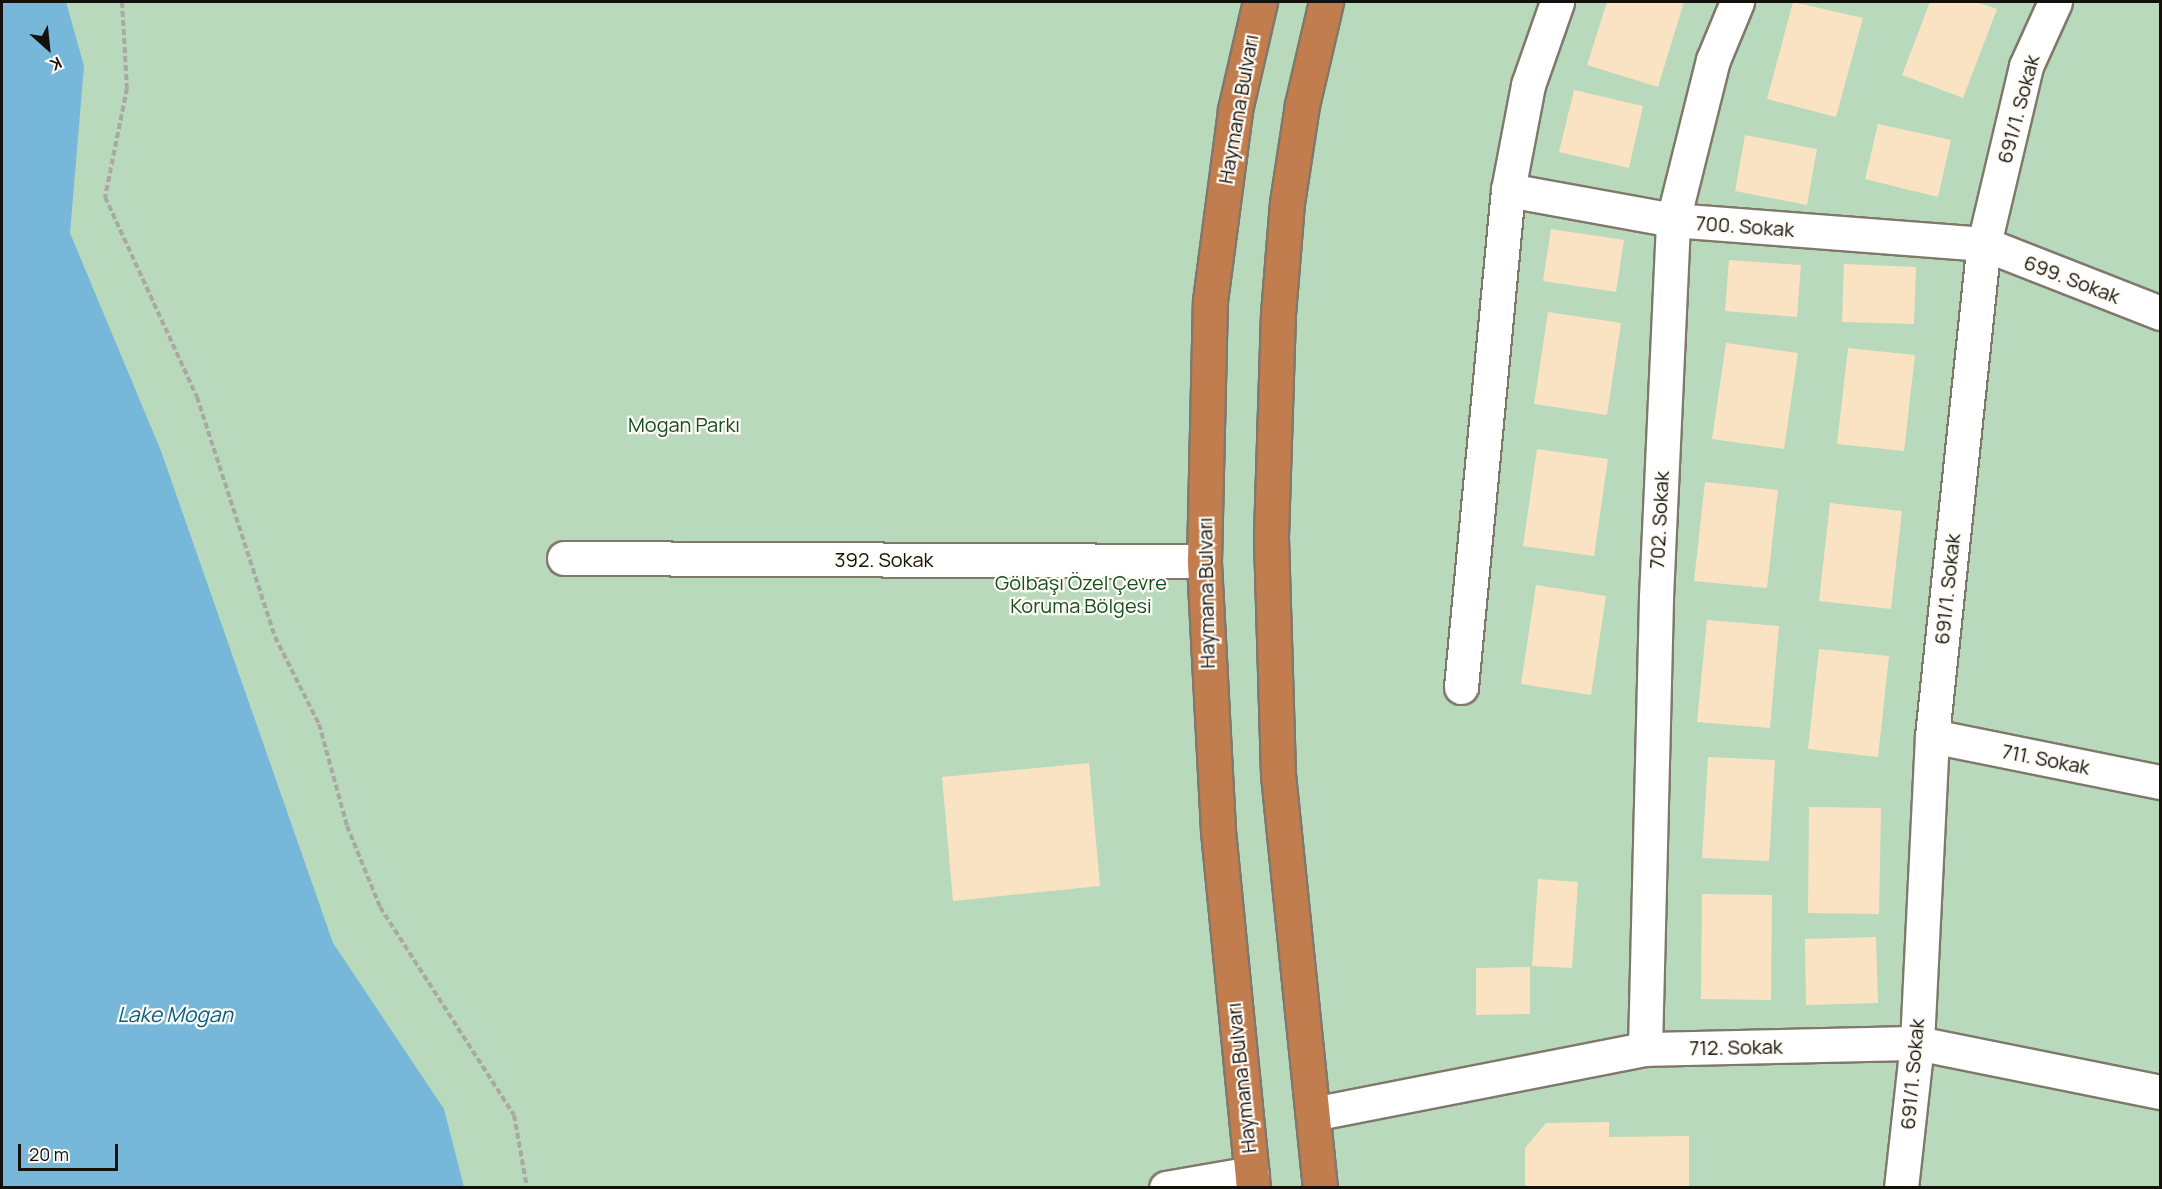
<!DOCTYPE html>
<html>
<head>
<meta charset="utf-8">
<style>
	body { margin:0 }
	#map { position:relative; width:2162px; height:1189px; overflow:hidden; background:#fffbf5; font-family:Manrope,sans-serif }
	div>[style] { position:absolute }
	.green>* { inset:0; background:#b8d9bc }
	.water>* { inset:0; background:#77b8da }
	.building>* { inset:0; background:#fae3c3 }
	.path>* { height:4px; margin-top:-2px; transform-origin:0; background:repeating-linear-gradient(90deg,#aba7a2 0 6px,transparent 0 9px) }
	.roads { filter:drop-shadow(2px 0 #81786c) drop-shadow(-2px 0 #81786c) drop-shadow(0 2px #81786c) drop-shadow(0 -2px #81786c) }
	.minor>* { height:33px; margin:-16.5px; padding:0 16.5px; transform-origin:16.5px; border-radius:16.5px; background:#fff }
	.highway>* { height:33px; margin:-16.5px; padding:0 16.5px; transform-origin:16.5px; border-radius:16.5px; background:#c17d4d }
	span { translate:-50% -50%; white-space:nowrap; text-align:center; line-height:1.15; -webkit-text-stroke:4.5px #fffbf5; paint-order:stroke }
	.street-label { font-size:20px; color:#14100c }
	.park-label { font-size:20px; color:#154d23 }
	.water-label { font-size:21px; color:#065d7f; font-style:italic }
	.frame { position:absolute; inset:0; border:3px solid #14100c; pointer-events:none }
	.north { position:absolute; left:18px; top:18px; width:60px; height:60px; -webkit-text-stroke:4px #fffbf5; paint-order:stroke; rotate:153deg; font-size:16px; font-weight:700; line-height:24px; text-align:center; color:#14100c }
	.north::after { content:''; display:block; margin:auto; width:21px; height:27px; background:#14100c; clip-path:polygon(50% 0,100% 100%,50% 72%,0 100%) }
	.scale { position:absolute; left:18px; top:1144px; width:100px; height:27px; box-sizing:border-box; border:3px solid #14100c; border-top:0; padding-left:8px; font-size:18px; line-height:21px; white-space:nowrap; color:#14100c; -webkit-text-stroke:4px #fffbf5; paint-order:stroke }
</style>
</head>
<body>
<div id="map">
	<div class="green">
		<i style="clip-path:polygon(2px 2px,2160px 2px,2160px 1187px,2px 1188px)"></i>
	</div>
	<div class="water">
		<i style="clip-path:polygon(2px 2px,66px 2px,84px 66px,70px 233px,161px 451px,333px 943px,444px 1109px,464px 1187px,2px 1187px)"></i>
	</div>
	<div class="building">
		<i style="clip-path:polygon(1607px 2px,1684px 2px,1658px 87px,1587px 65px)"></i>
		<i style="clip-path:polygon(1793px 2px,1863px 18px,1836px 117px,1767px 99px)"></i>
		<i style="clip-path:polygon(1930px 2px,1976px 2px,1997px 9px,1963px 98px,1902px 75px)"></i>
		<i style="clip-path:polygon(1574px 90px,1643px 106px,1629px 168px,1559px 152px)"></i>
		<i style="clip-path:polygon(1878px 124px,1951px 140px,1938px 197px,1865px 179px)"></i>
		<i style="clip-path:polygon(1745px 135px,1817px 149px,1807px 205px,1735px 191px)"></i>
		<i style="clip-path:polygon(1551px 229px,1624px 240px,1616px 292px,1543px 281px)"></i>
		<i style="clip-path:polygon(1729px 260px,1801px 265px,1797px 317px,1725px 311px)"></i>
		<i style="clip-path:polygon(1844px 264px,1916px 267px,1914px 324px,1842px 322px)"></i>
		<i style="clip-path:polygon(1548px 312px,1621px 323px,1607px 415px,1534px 404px)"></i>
		<i style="clip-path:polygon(1726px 343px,1798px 353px,1784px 449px,1712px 439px)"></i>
		<i style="clip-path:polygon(1848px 348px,1915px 355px,1904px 451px,1837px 444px)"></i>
		<i style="clip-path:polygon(1537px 449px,1608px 459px,1594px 556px,1523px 546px)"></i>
		<i style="clip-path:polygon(1705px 482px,1778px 490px,1767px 588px,1694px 581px)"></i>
		<i style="clip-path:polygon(1830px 503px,1902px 511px,1891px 609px,1819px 601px)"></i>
		<i style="clip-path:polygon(1536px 585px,1606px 596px,1591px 695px,1521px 684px)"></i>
		<i style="clip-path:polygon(1707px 620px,1779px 626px,1770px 728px,1697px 722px)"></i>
		<i style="clip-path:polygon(1819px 649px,1889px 656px,1878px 757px,1808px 749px)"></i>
		<i style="clip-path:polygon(1708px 757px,1775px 760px,1769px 861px,1702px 858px)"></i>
		<i style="clip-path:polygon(1089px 763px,1100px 886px,953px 901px,942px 777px)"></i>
		<i style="clip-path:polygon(1809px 807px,1881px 808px,1879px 914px,1808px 913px)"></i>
		<i style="clip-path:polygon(1538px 879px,1578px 882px,1572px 968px,1532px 966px)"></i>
		<i style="clip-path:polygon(1702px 894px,1772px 895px,1771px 1000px,1701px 999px)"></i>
		<i style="clip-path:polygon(1876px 937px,1878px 1003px,1806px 1005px,1805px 939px)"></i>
		<i style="clip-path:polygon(1530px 967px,1530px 1014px,1476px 1015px,1476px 968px)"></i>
		<i style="clip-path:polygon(1609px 1122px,1609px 1137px,1689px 1136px,1689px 1188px,1525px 1188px,1525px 1148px,1546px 1123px)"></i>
	</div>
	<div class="path">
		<i style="left:122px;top:2px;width:86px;rotate:86.7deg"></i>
		<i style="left:127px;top:88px;width:111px;rotate:101.4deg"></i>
		<i style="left:105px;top:197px;width:220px;rotate:65.3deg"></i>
		<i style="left:197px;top:397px;width:252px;rotate:72deg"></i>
		<i style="left:275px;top:637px;width:97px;rotate:63.2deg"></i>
		<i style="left:319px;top:724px;width:106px;rotate:74.6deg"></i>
		<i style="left:347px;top:826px;width:87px;rotate:67.8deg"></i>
		<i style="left:380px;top:907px;width:247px;rotate:57.2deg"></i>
		<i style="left:514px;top:1115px;width:74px;rotate:79.9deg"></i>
	</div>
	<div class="roads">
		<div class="minor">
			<i style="left:1508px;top:190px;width:168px;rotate:10.3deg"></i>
			<i style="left:1673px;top:220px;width:312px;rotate:4.4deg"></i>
			<i style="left:1984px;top:244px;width:189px;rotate:21.4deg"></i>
			<i style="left:564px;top:558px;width:640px;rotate:0.27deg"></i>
			<i style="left:1461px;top:687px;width:499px;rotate:-84.6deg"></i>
			<i style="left:1508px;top:190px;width:107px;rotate:-79.2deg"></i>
			<i style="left:1528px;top:85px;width:88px;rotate:-70.7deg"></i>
			<i style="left:1932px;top:736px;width:233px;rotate:11.4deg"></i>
			<i style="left:1645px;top:1049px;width:452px;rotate:-88.6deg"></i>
			<i style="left:1656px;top:597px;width:377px;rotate:-87.4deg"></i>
			<i style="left:1673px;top:220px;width:165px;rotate:-76deg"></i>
			<i style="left:1713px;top:60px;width:63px;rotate:-67.5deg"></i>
			<i style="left:1313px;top:1114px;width:338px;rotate:-11.1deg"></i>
			<i style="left:1645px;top:1049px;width:272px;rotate:-1.3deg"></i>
			<i style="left:1917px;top:1043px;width:248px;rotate:11.4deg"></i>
			<i style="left:1166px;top:1188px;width:87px;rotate:-9.9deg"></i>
			<i style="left:1901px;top:1188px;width:146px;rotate:-83.7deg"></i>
			<i style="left:1917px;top:1043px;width:307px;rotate:-87.2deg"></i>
			<i style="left:1932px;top:736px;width:495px;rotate:-84deg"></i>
			<i style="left:1984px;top:244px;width:183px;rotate:-76.7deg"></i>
			<i style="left:2026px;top:66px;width:70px;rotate:-65.6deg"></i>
		</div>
		<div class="highway">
			<i style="left:1253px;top:1188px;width:360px;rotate:-95.6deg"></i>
			<i style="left:1218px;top:830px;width:269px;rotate:-93deg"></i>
			<i style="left:1204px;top:561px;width:260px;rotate:-88.7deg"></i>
			<i style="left:1210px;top:301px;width:193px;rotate:-82.5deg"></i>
			<i style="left:1235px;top:110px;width:111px;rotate:-77deg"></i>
			<i style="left:1320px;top:1188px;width:416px;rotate:-95.8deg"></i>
			<i style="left:1278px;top:774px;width:238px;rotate:-91.7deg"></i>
			<i style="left:1271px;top:536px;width:222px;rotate:-88.2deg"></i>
			<i style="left:1278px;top:314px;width:111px;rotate:-85.4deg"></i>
			<i style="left:1287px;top:203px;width:99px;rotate:-81.3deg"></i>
			<i style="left:1302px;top:105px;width:106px;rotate:-76.9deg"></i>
		</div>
	</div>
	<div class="street-label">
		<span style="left:1238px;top:109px;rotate:-80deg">Haymana Bulvarı</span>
		<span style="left:2018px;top:109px;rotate:-75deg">691/1. Sokak</span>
		<span style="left:1745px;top:226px;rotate:4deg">700. Sokak</span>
		<span style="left:2072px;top:279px;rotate:21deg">699. Sokak</span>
		<span style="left:1659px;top:520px;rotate:-87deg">702. Sokak</span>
		<span style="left:884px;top:559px">392. Sokak</span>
		<span style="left:1947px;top:589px;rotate:-84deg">691/1. Sokak</span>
		<span style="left:1206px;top:593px;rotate:-91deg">Haymana Bulvarı</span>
		<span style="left:2046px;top:759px;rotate:11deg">711. Sokak</span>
		<span style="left:1736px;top:1047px;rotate:-1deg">712. Sokak</span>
		<span style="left:1912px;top:1074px;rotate:-85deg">691/1. Sokak</span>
		<span style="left:1241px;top:1078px;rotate:-96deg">Haymana Bulvarı</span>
	</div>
	<div class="park-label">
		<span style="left:684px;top:424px">Mogan Parkı</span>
		<span style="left:1081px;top:594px">Gölbaşı Özel Çevre<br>Koruma Bölgesi</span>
	</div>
	<div class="water-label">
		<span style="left:175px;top:1014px">Lake Mogan</span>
	</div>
	<div class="frame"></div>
	<div class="north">K</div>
	<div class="scale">20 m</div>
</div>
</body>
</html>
